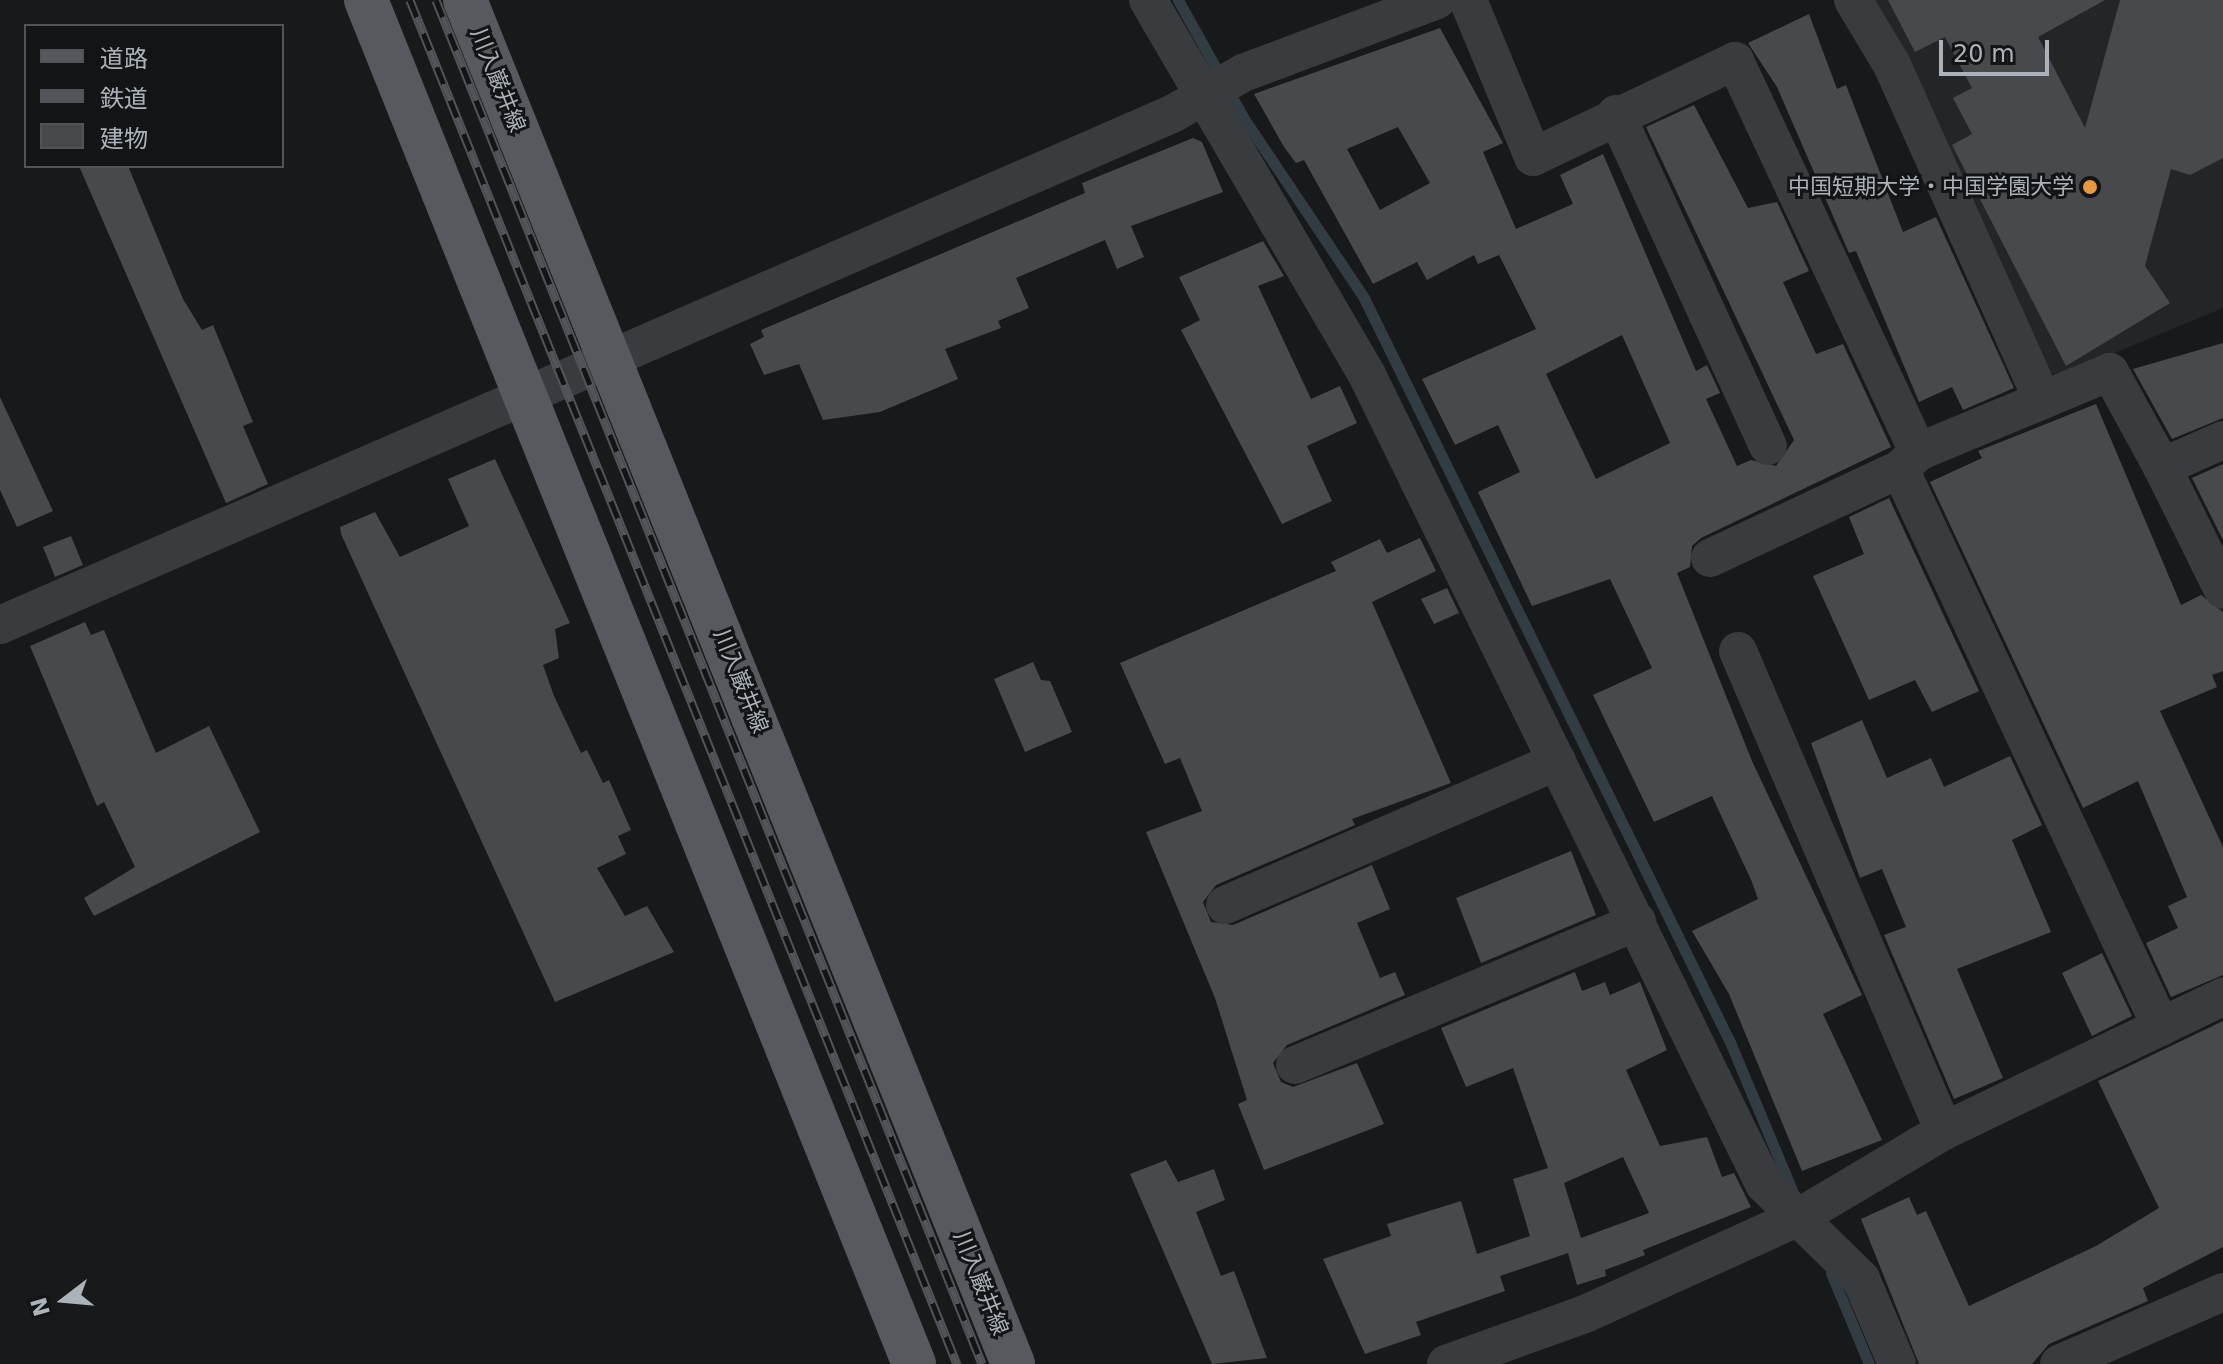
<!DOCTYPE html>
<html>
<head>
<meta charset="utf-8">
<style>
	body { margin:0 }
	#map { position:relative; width:2223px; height:1364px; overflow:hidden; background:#18191a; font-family:"DejaVu Sans","Noto Sans JP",sans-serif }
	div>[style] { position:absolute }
	.built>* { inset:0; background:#242527 }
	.stream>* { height:11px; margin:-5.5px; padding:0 5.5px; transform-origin:5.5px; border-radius:5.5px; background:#323d43 }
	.building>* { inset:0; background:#47494d }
	.minor>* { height:38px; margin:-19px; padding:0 19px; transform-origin:19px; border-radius:19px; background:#3a3b3f }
	.major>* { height:44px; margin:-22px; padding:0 22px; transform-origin:22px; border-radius:22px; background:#56595e }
	.rail>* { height:9px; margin-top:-4.5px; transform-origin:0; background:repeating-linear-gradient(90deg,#131415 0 18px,#515458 0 36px); box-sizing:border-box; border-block:2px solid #515458 }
	.dots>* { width:22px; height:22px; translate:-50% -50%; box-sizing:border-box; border:4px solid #131415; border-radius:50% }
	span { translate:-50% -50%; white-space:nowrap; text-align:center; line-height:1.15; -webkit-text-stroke:6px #131415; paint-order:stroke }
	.street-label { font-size:22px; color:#acb2b9 }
	.poi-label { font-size:22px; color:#acb2b9 }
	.right { translate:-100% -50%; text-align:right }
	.legend { position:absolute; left:24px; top:24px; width:260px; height:144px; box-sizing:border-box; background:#131415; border:2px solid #505357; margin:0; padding:10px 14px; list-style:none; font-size:24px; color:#acb2b9 }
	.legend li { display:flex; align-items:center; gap:16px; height:40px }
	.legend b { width:40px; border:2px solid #505357 }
	.north { position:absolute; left:24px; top:1260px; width:80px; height:80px; -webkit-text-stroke:6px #131415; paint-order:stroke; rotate:254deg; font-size:22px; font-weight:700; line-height:32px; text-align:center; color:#acb2b9 }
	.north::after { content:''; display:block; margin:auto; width:28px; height:36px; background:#acb2b9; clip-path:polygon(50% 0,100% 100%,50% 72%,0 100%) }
	.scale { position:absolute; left:1939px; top:40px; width:110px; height:36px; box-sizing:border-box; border:4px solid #acb2b9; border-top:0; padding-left:10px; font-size:24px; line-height:28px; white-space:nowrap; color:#acb2b9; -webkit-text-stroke:6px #131415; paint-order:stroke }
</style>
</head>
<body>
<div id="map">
	<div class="built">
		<i style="clip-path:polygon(1864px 0,2223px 0,2223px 308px,2059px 376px,2039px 369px)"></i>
	</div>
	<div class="stream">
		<i style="left:1178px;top:0;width:134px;rotate:60.9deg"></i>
		<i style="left:1243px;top:117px;width:218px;rotate:56.2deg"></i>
		<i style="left:1364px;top:298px;width:829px;rotate:63.81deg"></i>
		<i style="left:1730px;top:1042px;width:160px;rotate:67.3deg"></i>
		<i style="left:1831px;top:1273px;width:99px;rotate:67.3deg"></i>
	</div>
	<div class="building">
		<i style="clip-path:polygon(1888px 0,2105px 0,2038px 37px,2085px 128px,2120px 0,2223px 0,2223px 158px,2190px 175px,2171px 169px,2145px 266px,2170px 303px,2066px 366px,1952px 145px,1972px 134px,1953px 98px,1972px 88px,1945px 37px,1915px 52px)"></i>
		<i style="clip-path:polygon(1809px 14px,1837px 89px,1846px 85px,1903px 232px,1936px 217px,2014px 388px,1963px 410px,1952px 387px,1919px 402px,1856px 251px,1849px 253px,1777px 87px,1748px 43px)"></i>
		<i style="clip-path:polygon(evenodd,1440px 28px,1503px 143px,1483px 152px,1516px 229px,1573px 204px,1560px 175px,1603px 154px,1696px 371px,1707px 365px,1720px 393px,1706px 399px,1737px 466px,1751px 460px,1776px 466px,1794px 440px,1646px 127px,1694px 105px,1748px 208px,1777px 202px,1809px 271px,1783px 282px,1816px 354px,1843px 344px,1891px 447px,1701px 538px,1692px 546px,1690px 567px,1677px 573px,1752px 761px,1862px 995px,1823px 1014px,1882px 1140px,1802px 1171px,1729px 994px,1692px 931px,1758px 899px,1752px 882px,1712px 796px,1654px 822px,1593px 695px,1652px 668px,1610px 579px,1532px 606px,1478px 492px,1520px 472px,1498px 425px,1455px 445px,1422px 379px,1536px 329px,1499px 255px,1478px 264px,1474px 255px,1427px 280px,1417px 262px,1373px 284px,1304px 160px,1296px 163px,1284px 147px,1254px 94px,1440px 28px,1398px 127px,1430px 183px,1380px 210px,1347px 149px,1398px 127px,1440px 28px,1622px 335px,1670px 443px,1596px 479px,1546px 374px,1622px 335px)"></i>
		<i style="clip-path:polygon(1193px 138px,1202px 142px,1223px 192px,1131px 226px,1144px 257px,1117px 269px,1105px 240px,1016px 278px,1029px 308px,998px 321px,1001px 328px,945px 349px,958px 379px,880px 412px,823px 420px,799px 364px,764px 375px,750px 344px,764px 337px,761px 330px,1085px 193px,1082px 183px)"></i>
		<i style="clip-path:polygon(79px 166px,128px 166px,183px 299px,202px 330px,213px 325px,253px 422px,243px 426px,268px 484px,226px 503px)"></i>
		<i style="clip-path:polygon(1263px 241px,1284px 276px,1258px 286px,1311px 399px,1340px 386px,1357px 423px,1307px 446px,1332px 501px,1282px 524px,1181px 330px,1200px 320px,1179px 277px)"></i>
		<i style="clip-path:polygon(2223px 343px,2223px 418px,2172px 439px,2133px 369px)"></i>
		<i style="clip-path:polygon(0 397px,53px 511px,17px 527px,0 490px)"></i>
		<i style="clip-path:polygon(2096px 404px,2181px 605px,2201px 595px,2223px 612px,2223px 671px,2212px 675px,2217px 687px,2160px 711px,2223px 847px,2223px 975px,2171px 997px,2146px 943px,2178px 928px,2168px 906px,2187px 897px,2138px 781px,2083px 808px,1930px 482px,1982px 458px,1978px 451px)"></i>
		<i style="clip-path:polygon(495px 459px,570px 623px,555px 629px,559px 658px,543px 665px,554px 696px,581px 753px,587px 750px,603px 783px,609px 780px,631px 830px,618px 836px,626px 854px,597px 868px,625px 916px,647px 906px,674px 952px,555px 1002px,341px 534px,340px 527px,375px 512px,400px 557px,469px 526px,448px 479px)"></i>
		<i style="clip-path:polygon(2223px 464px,2223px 540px,2192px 478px)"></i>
		<i style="clip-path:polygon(1889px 498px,1979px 691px,1932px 712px,1915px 680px,1869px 700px,1813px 576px,1864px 554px,1849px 517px)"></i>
		<i style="clip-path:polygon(71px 536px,83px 565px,55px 577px,43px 547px)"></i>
		<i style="clip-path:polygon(1420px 538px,1436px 571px,1372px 602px,1451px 783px,1352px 819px,1355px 825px,1216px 885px,1203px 902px,1211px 922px,1233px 925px,1372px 865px,1390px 909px,1357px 923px,1380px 978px,1395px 972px,1405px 995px,1287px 1045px,1273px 1063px,1281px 1082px,1293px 1087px,1357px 1063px,1384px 1124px,1264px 1170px,1238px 1104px,1247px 1100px,1215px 998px,1146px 832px,1202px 811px,1180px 758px,1165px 764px,1120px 663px,1336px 571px,1331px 562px,1380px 539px,1387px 553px)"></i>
		<i style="clip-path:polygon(1447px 588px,1459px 613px,1434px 624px,1421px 599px)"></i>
		<i style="clip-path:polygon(85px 622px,91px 635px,104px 630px,156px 753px,209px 726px,260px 832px,94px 916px,84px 898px,135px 867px,104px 802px,97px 806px,30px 646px)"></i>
		<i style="clip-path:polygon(1033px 662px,1041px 680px,1050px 681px,1072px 732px,1025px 752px,994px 679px)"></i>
		<i style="clip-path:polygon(1862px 720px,1887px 778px,1931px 758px,1944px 787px,2010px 756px,2042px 825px,2012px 840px,2051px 932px,1957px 969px,2003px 1078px,1954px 1099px,1884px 935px,1906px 927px,1882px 869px,1860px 878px,1811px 743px)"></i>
		<i style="clip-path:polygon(1571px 851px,1596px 915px,1481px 963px,1456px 898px)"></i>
		<i style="clip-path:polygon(2102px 953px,2132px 1016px,2092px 1036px,2062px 973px)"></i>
		<i style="clip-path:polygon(evenodd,1575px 972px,1582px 991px,1605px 982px,1610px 995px,1640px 982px,1667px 1050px,1626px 1070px,1660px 1146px,1707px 1137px,1722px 1177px,1734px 1173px,1751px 1207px,1643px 1250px,1645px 1255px,1605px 1270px,1606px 1276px,1577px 1285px,1568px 1253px,1500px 1276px,1505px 1291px,1416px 1322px,1421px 1335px,1365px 1354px,1323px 1259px,1391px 1236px,1387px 1224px,1461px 1201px,1477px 1254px,1530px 1236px,1513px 1179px,1548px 1168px,1513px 1068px,1466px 1087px,1441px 1028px,1575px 972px,1623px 1157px,1649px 1213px,1581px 1238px,1564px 1183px,1623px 1157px)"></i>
		<i style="clip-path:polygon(2223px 1021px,2223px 1247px,2143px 1288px,2148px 1301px,2049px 1344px,2032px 1364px,1919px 1364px,1861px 1219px,1909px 1197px,1917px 1215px,1926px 1211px,1969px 1306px,2096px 1246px,2159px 1208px,2098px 1081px)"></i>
		<i style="clip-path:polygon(1166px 1160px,1178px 1182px,1214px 1169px,1225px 1200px,1196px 1212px,1221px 1276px,1234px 1271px,1267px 1358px,1212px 1364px,1130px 1174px)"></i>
	</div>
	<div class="minor">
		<i style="left:1148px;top:0;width:434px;rotate:59.7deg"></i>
		<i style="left:1367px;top:375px;width:901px;rotate:63.86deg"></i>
		<i style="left:1764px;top:1184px;width:136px;rotate:44.4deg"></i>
		<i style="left:1861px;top:1279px;width:92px;rotate:67deg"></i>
		<i style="left:1468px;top:0;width:170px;rotate:67.5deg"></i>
		<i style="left:1533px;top:157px;width:224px;rotate:-25.4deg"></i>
		<i style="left:1735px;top:61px;width:432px;rotate:64.9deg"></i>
		<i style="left:1853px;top:0;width:76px;rotate:59deg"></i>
		<i style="left:1892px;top:65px;width:365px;rotate:65.8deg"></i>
		<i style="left:1616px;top:114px;width:365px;rotate:65.4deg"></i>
		<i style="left:2223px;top:440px;width:67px;rotate:156.1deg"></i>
		<i style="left:2162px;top:467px;width:137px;rotate:63.6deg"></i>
		<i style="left:1900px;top:469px;width:616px;rotate:64.93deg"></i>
		<i style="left:1710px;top:558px;width:210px;rotate:-25.1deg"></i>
		<i style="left:1900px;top:469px;width:25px;rotate:-43deg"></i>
		<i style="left:1918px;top:452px;width:208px;rotate:-22.6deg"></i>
		<i style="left:2110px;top:372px;width:108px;rotate:61.3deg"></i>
		<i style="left:0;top:625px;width:1281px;rotate:-23.56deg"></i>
		<i style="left:1174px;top:113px;width:80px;rotate:-30.1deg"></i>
		<i style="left:1243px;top:73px;width:207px;rotate:-20.6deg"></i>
		<i style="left:1738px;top:651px;width:522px;rotate:66.77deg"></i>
		<i style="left:1225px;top:905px;width:362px;rotate:-23.4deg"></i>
		<i style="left:1295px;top:1065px;width:371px;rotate:-22.7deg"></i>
		<i style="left:1446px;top:1364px;width:148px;rotate:-19.8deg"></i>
		<i style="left:1585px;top:1314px;width:235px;rotate:-24.4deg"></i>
		<i style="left:1799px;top:1217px;width:169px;rotate:-30.7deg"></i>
		<i style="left:1944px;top:1131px;width:310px;rotate:-25.7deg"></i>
		<i style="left:2059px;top:1364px;width:179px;rotate:-23.7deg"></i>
	</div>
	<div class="major">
		<i style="left:366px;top:0;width:1470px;rotate:68.11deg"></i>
		<i style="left:465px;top:0;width:1470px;rotate:68.11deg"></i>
	</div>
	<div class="rail">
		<i style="left:410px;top:0;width:1470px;rotate:68.15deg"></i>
		<i style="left:436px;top:0;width:1469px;rotate:68.18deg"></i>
	</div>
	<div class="dots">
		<i style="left:2090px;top:187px;background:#e59745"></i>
	</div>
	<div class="street-label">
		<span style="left:498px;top:80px;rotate:68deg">川入巌井線</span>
		<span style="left:741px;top:681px;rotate:68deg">川入巌井線</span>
		<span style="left:981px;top:1283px;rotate:68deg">川入巌井線</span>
	</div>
	<div class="poi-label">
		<span class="right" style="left:2074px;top:187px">中国短期大学・中国学園大学</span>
	</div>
	<ul class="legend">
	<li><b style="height:10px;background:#56595e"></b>道路</li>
	<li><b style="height:10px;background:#515458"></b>鉄道</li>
	<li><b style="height:22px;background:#47494d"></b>建物</li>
	</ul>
	<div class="north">N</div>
	<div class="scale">20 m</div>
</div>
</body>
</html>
